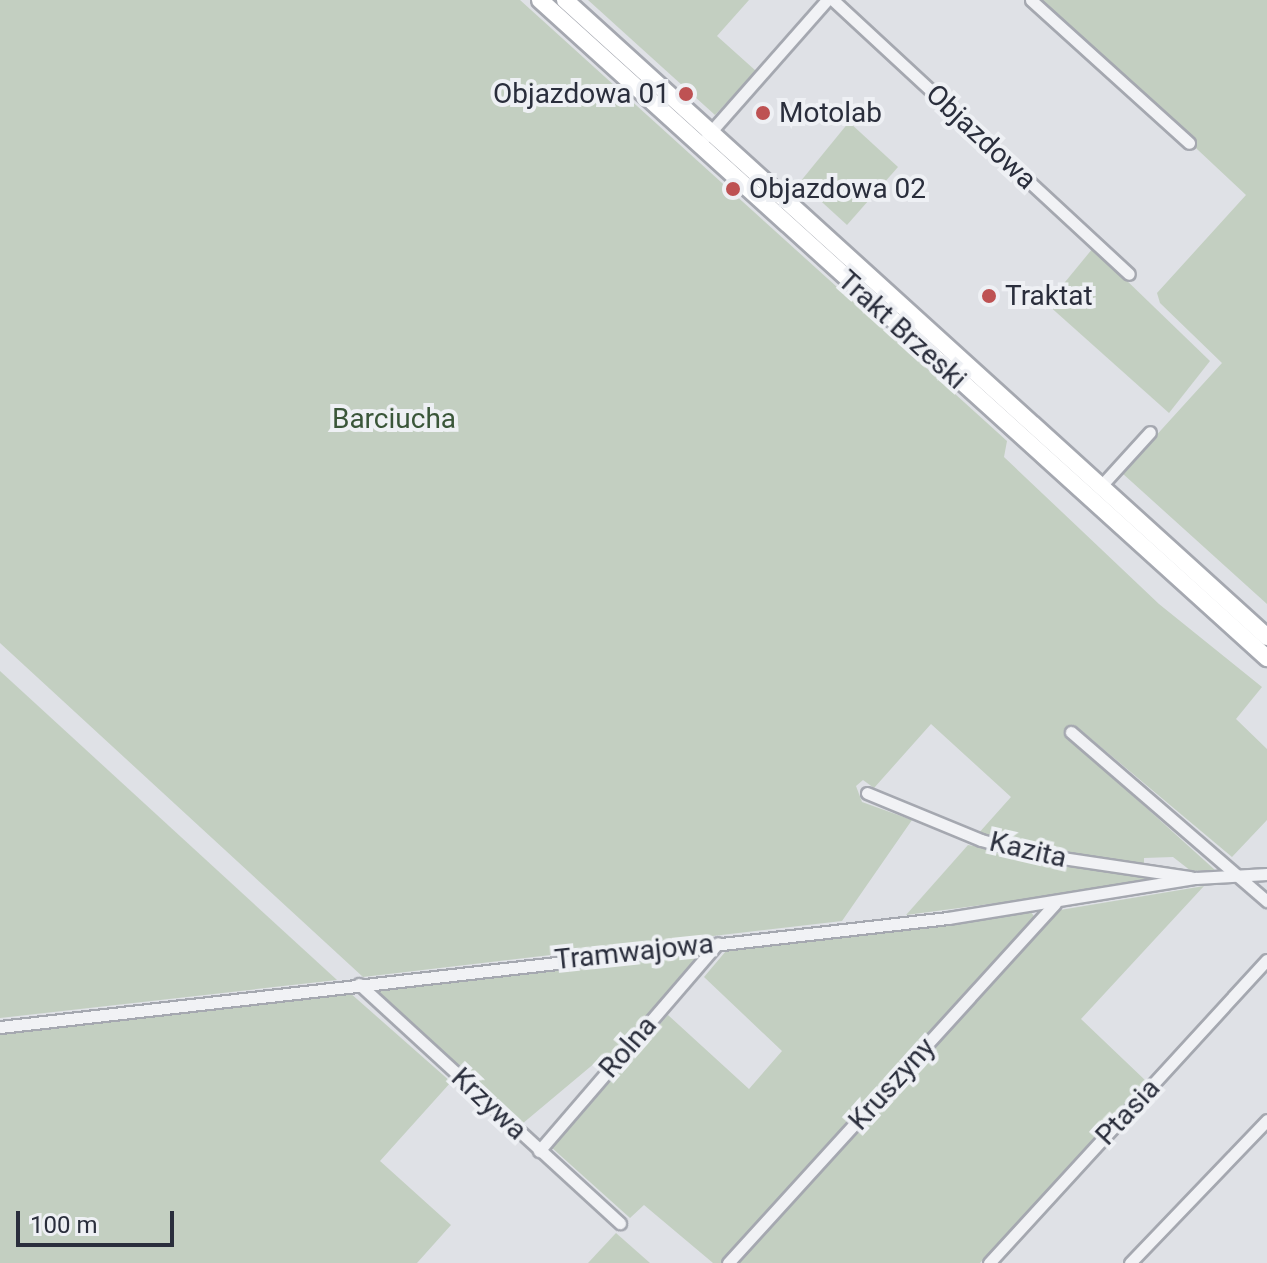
<!DOCTYPE html>
<html>
<head>
<meta charset="utf-8">
<style>
	body { margin:0 }
	#map { position:relative; width:1267px; height:1263px; overflow:hidden; background:#dfe1e6; font-family:Roboto,sans-serif }
	div>[style] { position:absolute }
	.green>* { inset:0; background:#c3cfc1 }
	.roads { filter:drop-shadow(2px 0 #a5a8b0) drop-shadow(-2px 0 #a5a8b0) drop-shadow(0 2px #a5a8b0) drop-shadow(0 -2px #a5a8b0) }
	.street>* { height:11px; margin:-5.5px; padding:0 5.5px; transform-origin:5.5px; border-radius:5.5px; background:#f1f2f5 }
	.primary>* { height:16px; margin:-8px; padding:0 8px; transform-origin:8px; border-radius:8px; background:#fff }
	.dots>* { width:22px; height:22px; translate:-50% -50%; box-sizing:border-box; border:4px solid #eef0f4; border-radius:50% }
	span { translate:-50% -50%; white-space:nowrap; text-align:center; line-height:1.15; -webkit-text-stroke:8px #eef0f4; paint-order:stroke }
	.poi-label { font-size:28px; color:#2a2e3c }
	.right { translate:-100% -50%; text-align:right }
	.left { translate:0 -50%; text-align:left }
	.street-label { font-size:28px; color:#2a2e3c }
	.park-label { font-size:28px; color:#3a5639 }
	.scale { position:absolute; left:16px; top:1211px; width:158px; height:36px; box-sizing:border-box; border:4px solid #2a2e3c; border-top:0; padding-left:10px; font-size:24px; line-height:28px; white-space:nowrap; color:#2a2e3c; -webkit-text-stroke:6px #eef0f4; paint-order:stroke }
</style>
</head>
<body>
<div id="map">
	<div class="green">
		<i style="clip-path:polygon(0 0,520px 0,1007px 441px,1004px 457px,1159px 604px,1262px 687px,1236px 719px,1267px 749px,1267px 820px,1232px 857px,1077px 727px,1068px 737px,1215px 870px,1191px 871px,1173px 857px,1144px 858px,1144px 867px,993px 841px,977px 835px,1011px 797px,931px 724px,874px 788px,863px 780px,856px 786px,862px 802px,912px 820px,842px 921px,363px 977px,0 643px)"></i>
		<i style="clip-path:polygon(588px 0,749px 0,717px 36px,756px 71px,715px 115px)"></i>
		<i style="clip-path:polygon(1038px 0,1267px 0,1267px 604px,1122px 473px,1222px 363px,1160px 303px,1157px 293px,1246px 195px)"></i>
		<i style="clip-path:polygon(849px 122px,898px 167px,847px 225px,800px 182px)"></i>
		<i style="clip-path:polygon(1093px 248px,1210px 361px,1169px 413px,1047px 304px)"></i>
		<i style="clip-path:polygon(0 671px,337px 980px,0 1018px)"></i>
		<i style="clip-path:polygon(968px 845px,1156px 877px,1158px 882px,906px 915px)"></i>
		<i style="clip-path:polygon(1204px 886px,1081px 1019px,1146px 1081px,980px 1263px,737px 1263px,1060px 910px)"></i>
		<i style="clip-path:polygon(1031px 912px,1036px 919px,721px 1263px,713px 1263px,644px 1205px,630px 1218px,551px 1147px,668px 1015px,749px 1089px,782px 1051px,704px 977px,726px 951px)"></i>
		<i style="clip-path:polygon(705px 953px,606px 1060px,596px 1062px,522px 1124px,377px 991px,488px 973px)"></i>
		<i style="clip-path:polygon(349px 992px,451px 1082px,380px 1161px,451px 1225px,417px 1263px,0 1263px,0 1032px)"></i>
		<i style="clip-path:polygon(616px 1233px,650px 1263px,588px 1263px)"></i>
	</div>
	<div class="roads">
		<div class="street">
			<i style="left:833px;top:0;width:403px;rotate:42.8deg"></i>
			<i style="left:1031px;top:0;width:213px;rotate:42.1deg"></i>
			<i style="left:707px;top:136px;width:181px;rotate:-48.6deg"></i>
			<i style="left:1100px;top:487px;width:74px;rotate:-47.7deg"></i>
			<i style="left:1071px;top:732px;width:259px;rotate:40.8deg"></i>
			<i style="left:867px;top:793px;width:123px;rotate:22.4deg"></i>
			<i style="left:981px;top:840px;width:50px;rotate:15.2deg"></i>
			<i style="left:1029px;top:853px;width:163px;rotate:8.5deg"></i>
			<i style="left:359px;top:984px;width:354px;rotate:42.5deg"></i>
			<i style="left:0;top:1027px;width:954px;rotate:-6.56deg"></i>
			<i style="left:948px;top:918px;width:251px;rotate:-9.2deg"></i>
			<i style="left:1196px;top:878px;width:71px;rotate:-3.2deg"></i>
			<i style="left:539px;top:1151px;width:274px;rotate:-49.3deg"></i>
			<i style="left:728px;top:1263px;width:486px;rotate:-47.7deg"></i>
			<i style="left:989px;top:1263px;width:411px;rotate:-47.5deg"></i>
			<i style="left:1130px;top:1263px;width:198px;rotate:-46.2deg"></i>
		</div>
		<div class="primary">
			<i style="left:540px;top:0;width:981px;rotate:42.15deg"></i>
			<i style="left:565px;top:0;width:948px;rotate:42.22deg"></i>
		</div>
	</div>
	<div class="dots">
		<i style="left:686px;top:94px;background:#be5253"></i>
		<i style="left:763px;top:113px;background:#be5253"></i>
		<i style="left:733px;top:189px;background:#be5253"></i>
		<i style="left:989px;top:296px;background:#be5253"></i>
	</div>
	<div class="poi-label">
		<span class="right" style="left:670px;top:94px">Objazdowa 01</span>
		<span class="left" style="left:779px;top:113px">Motolab</span>
		<span class="left" style="left:749px;top:189px">Objazdowa 02</span>
		<span class="left" style="left:1005px;top:296px">Traktat</span>
	</div>
	<div class="street-label">
		<span style="left:981px;top:137px;rotate:43deg">Objazdowa</span>
		<span style="left:902px;top:330px;rotate:42deg">Trakt Brzeski</span>
		<span style="left:1028px;top:850px;rotate:13deg">Kazita</span>
		<span style="left:634px;top:952px;rotate:-6deg">Tramwajowa</span>
		<span style="left:628px;top:1047px;rotate:-49deg">Rolna</span>
		<span style="left:892px;top:1084px;rotate:-48deg">Kruszyny</span>
		<span style="left:489px;top:1104px;rotate:43deg">Krzywa</span>
		<span style="left:1128px;top:1112px;rotate:-47deg">Ptasia</span>
	</div>
	<div class="park-label">
		<span style="left:394px;top:419px">Barciucha</span>
	</div>
	<div class="scale">100 m</div>
</div>
</body>
</html>
